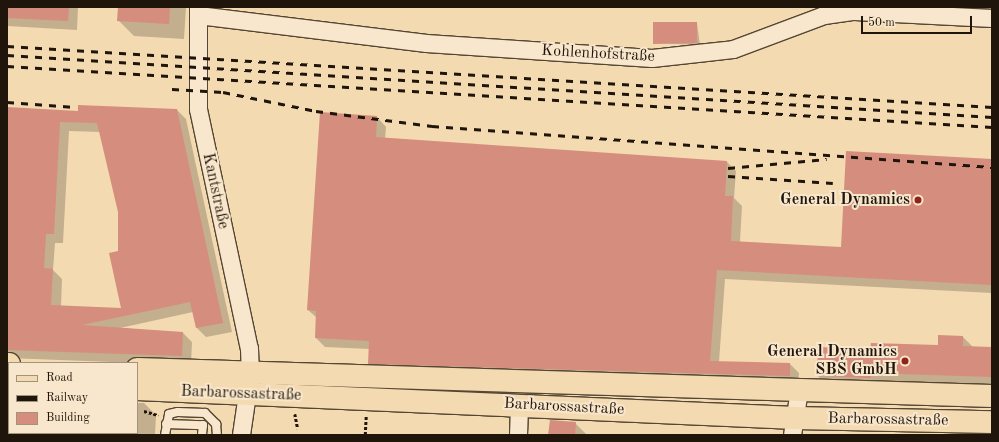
<!DOCTYPE html>
<html>
<head>
<meta charset="utf-8">
<style>
	body { margin:0 }
	#map { position:relative; width:999px; height:442px; overflow:hidden; background:#f4dab1; font-family:"Old Standard TT",serif }
	div>[style] { position:absolute }
	.shadow>* { inset:0; background:#0003 }
	.building>* { inset:0; background:#d58d7e }
	.path>* { height:2.5px; margin-top:-1.25px; transform-origin:0; background:repeating-linear-gradient(90deg,#1f150b 0 3px,transparent 0 5px) }
	.roads { filter:drop-shadow(1px 0 #544634) drop-shadow(-1px 0 #544634) drop-shadow(0 1px #544634) drop-shadow(0 -1px #544634) }
	.service>* { height:8px; margin:-4px; padding:0 4px; transform-origin:4px; border-radius:4px; background:#f8e7cc }
	.minor>* { height:17px; margin:-8.5px; padding:0 8.5px; transform-origin:8.5px; border-radius:8.5px; background:#f8e7cc }
	.primary>* { height:22px; margin:-11px; padding:0 11px; transform-origin:11px; border-radius:11px; background:#f4dab1 }
	.rail>* { height:3px; margin-top:-1.5px; transform-origin:0; background:repeating-linear-gradient(90deg,#1f150b 0 7px,transparent 0 14px) }
	.dots>* { width:11px; height:11px; translate:-50% -50%; box-sizing:border-box; border:2px solid #f8e7cc; border-radius:50% }
	span { translate:-50% -50%; white-space:nowrap; text-align:center; line-height:1.15; -webkit-text-stroke:4px #f8e7cc; paint-order:stroke }
	.street-label { font-size:16px; color:#1f150b }
	.poi-label { font-size:16px; color:#1f150b; font-weight:700 }
	.right { translate:-100% -50%; text-align:right }
	.frame { position:absolute; inset:0; border:8px solid #1f150b; pointer-events:none }
	.legend { position:absolute; left:8px; top:362px; width:130px; height:72px; box-sizing:border-box; background:#f8e7cc; border:1px solid #a1937f; margin:0; padding:5px 7px; list-style:none; font-size:12px; color:#1f150b }
	.legend li { display:flex; align-items:center; gap:8px; height:20px }
	.legend b { width:20px; border:1px solid #a1937f }
	.scale { position:absolute; left:861px; top:16px; width:111px; height:18px; box-sizing:border-box; border:2px solid #1f150b; border-top:0; padding-left:5px; font-size:12px; line-height:14px; white-space:nowrap; color:#1f150b; -webkit-text-stroke:3px #f8e7cc; paint-order:stroke }
</style>
</head>
<body>
<div id="map">
	<div class="shadow">
		<i style="clip-path:polygon(7px 7px,78px 7px,77px 30px,7px 26px)"></i>
		<i style="clip-path:polygon(119px 7px,186px 7px,184px 39px,134px 36px,118px 20px)"></i>
		<i style="clip-path:polygon(962px 7px,992px 7px,992px 10px,966px 11px)"></i>
		<i style="clip-path:polygon(697px 23px,700px 45px,654px 43px)"></i>
		<i style="clip-path:polygon(evenodd,7px 108px,79px 112px,177px 110px,186px 119px,232px 332px,206px 337px,197px 328px,193px 312px,120px 328px,183px 333px,192px 342px,191px 365px,7px 358px,7px 108px,69px 131px,100px 132px,119px 212px,122px 309px,61px 307px,62px 279px,53px 270px,55px 243px,63px 243px,69px 131px)"></i>
		<i style="clip-path:polygon(377px 117px,386px 127px,385px 139px,727px 162px,736px 171px,734px 198px,742px 206px,740px 242px,842px 248px,992px 160px,992px 314px,992px 293px,725px 279px,719px 362px,790px 364px,799px 373px,798px 385px,378px 373px,369px 363px,370px 349px,325px 347px,316px 338px,317px 318px,308px 310px)"></i>
		<i style="clip-path:polygon(939px 336px,963px 337px,974px 348px,992px 348px,992px 388px,830px 388px,818px 376px,871px 350px,939px 346px)"></i>
		<i style="clip-path:polygon(7px 398px,9px 433px,137px 433px,137px 403px,144px 403px,156px 415px,155px 435px,7px 435px)"></i>
		<i style="clip-path:polygon(575px 423px,587px 435px,549px 435px)"></i>
	</div>
	<div class="building">
		<i style="clip-path:polygon(7px 7px,69px 7px,68px 21px,7px 18px)"></i>
		<i style="clip-path:polygon(118px 7px,170px 7px,169px 24px,117px 21px)"></i>
		<i style="clip-path:polygon(653px 22px,697px 22px,697px 43px,653px 44px)"></i>
		<i style="clip-path:polygon(evenodd,78px 105px,177px 109px,223px 323px,196px 328px,190px 302px,82px 325px,183px 332px,182px 356px,7px 350px,7px 107px,78px 111px,78px 105px,60px 122px,97px 123px,118px 212px,118px 251px,109px 253px,121px 308px,51px 305px,53px 269px,44px 268px,46px 234px,54px 234px,60px 122px)"></i>
		<i style="clip-path:polygon(320px 112px,377px 116px,376px 137px,727px 161px,725px 196px,733px 196px,731px 241px,841px 247px,846px 151px,992px 159px,992px 285px,717px 270px,710px 361px,790px 363px,790px 376px,368px 364px,369px 341px,315px 338px,316px 311px,307px 310px)"></i>
		<i style="clip-path:polygon(938px 335px,963px 336px,963px 346px,992px 347px,992px 377px,871px 373px,871px 378px,817px 376px,818px 347px,870px 349px,871px 343px,938px 345px)"></i>
		<i style="clip-path:polygon(550px 420px,576px 422px,575px 435px,548px 435px)"></i>
	</div>
	<div class="path">
		<i style="left:144px;top:411px;width:15px;rotate:16deg"></i>
		<i style="left:295px;top:414px;width:15px;rotate:79deg"></i>
		<i style="left:365px;top:435px;width:19px;rotate:-87deg"></i>
	</div>
	<div class="roads">
		<div class="service">
			<i style="left:166px;top:424px;width:37px;rotate:2deg"></i>
			<i style="left:203px;top:425px;width:10px;rotate:96deg"></i>
			<i style="left:165px;top:435px;width:21px;rotate:-79deg"></i>
			<i style="left:169px;top:414px;width:9px;rotate:-13deg"></i>
			<i style="left:178px;top:412px;width:27px;rotate:2deg"></i>
			<i style="left:205px;top:413px;width:16px;rotate:45deg"></i>
			<i style="left:216px;top:424px;width:11px;rotate:85deg"></i>
		</div>
		<div class="minor">
			<i style="left:198px;top:7px;width:102px;rotate:90deg"></i>
			<i style="left:198px;top:109px;width:244px;rotate:78deg"></i>
			<i style="left:249px;top:348px;width:25px;rotate:88deg"></i>
			<i style="left:250px;top:373px;width:63px;rotate:98.3deg"></i>
			<i style="left:198px;top:15px;width:230px;rotate:7deg"></i>
			<i style="left:426px;top:43px;width:226px;rotate:3.8deg"></i>
			<i style="left:652px;top:58px;width:81px;rotate:-6.3deg"></i>
			<i style="left:733px;top:49px;width:97px;rotate:-20.5deg"></i>
			<i style="left:824px;top:15px;width:30px;rotate:-8deg"></i>
			<i style="left:854px;top:11px;width:138px;rotate:2.9deg"></i>
			<i style="left:518px;top:435px;width:31px;rotate:-88deg"></i>
			<i style="left:792px;top:435px;width:46px;rotate:-81.2deg"></i>
		</div>
		<div class="primary">
			<i style="left:7px;top:364px;width:2px"></i>
			<i style="left:137px;top:369px;width:855px;rotate:1.81deg"></i>
			<i style="left:7px;top:383px;width:2px"></i>
			<i style="left:137px;top:389px;width:659px;rotate:2.52deg"></i>
			<i style="left:795px;top:418px;width:197px;rotate:1.2deg"></i>
		</div>
	</div>
	<div class="rail">
		<i style="left:7px;top:46px;width:987px;rotate:3.54deg"></i>
		<i style="left:7px;top:55px;width:987px;rotate:3.6deg"></i>
		<i style="left:7px;top:66px;width:987px;rotate:3.54deg"></i>
		<i style="left:172px;top:89px;width:51px;rotate:3.4deg"></i>
		<i style="left:223px;top:92px;width:95px;rotate:11.5deg"></i>
		<i style="left:316px;top:111px;width:117px;rotate:7.4deg"></i>
		<i style="left:432px;top:126px;width:561px;rotate:4.19deg"></i>
		<i style="left:7px;top:102px;width:68px;rotate:4.2deg"></i>
		<i style="left:728px;top:168px;width:99px;rotate:-5.2deg"></i>
		<i style="left:728px;top:176px;width:105px;rotate:3.8deg"></i>
	</div>
	<div class="dots">
		<i style="left:918px;top:200px;background:#8f2418"></i>
		<i style="left:905px;top:361px;background:#8f2418"></i>
	</div>
	<div class="street-label">
		<span style="left:598px;top:54px;rotate:3deg">Kohlenhofstraße</span>
		<span style="left:215px;top:191px;rotate:78deg">Kantstraße</span>
		<span style="left:241px;top:394px;rotate:2deg">Barbarossastraße</span>
		<span style="left:564px;top:407px;rotate:3deg">Barbarossastraße</span>
		<span style="left:888px;top:420px;rotate:1deg">Barbarossastraße</span>
	</div>
	<div class="poi-label">
		<span class="right" style="left:910px;top:200px">General Dynamics</span>
		<span class="right" style="left:897px;top:361px">General Dynamics<br>SBS GmbH</span>
	</div>
	<div class="frame"></div>
	<ul class="legend">
	<li><b style="height:5px;background:#f4dab1"></b>Road</li>
	<li><b style="height:5px;background:#1f150b"></b>Railway</li>
	<li><b style="height:11px;background:#d58d7e"></b>Building</li>
	</ul>
	<div class="scale">50 m</div>
</div>
</body>
</html>
